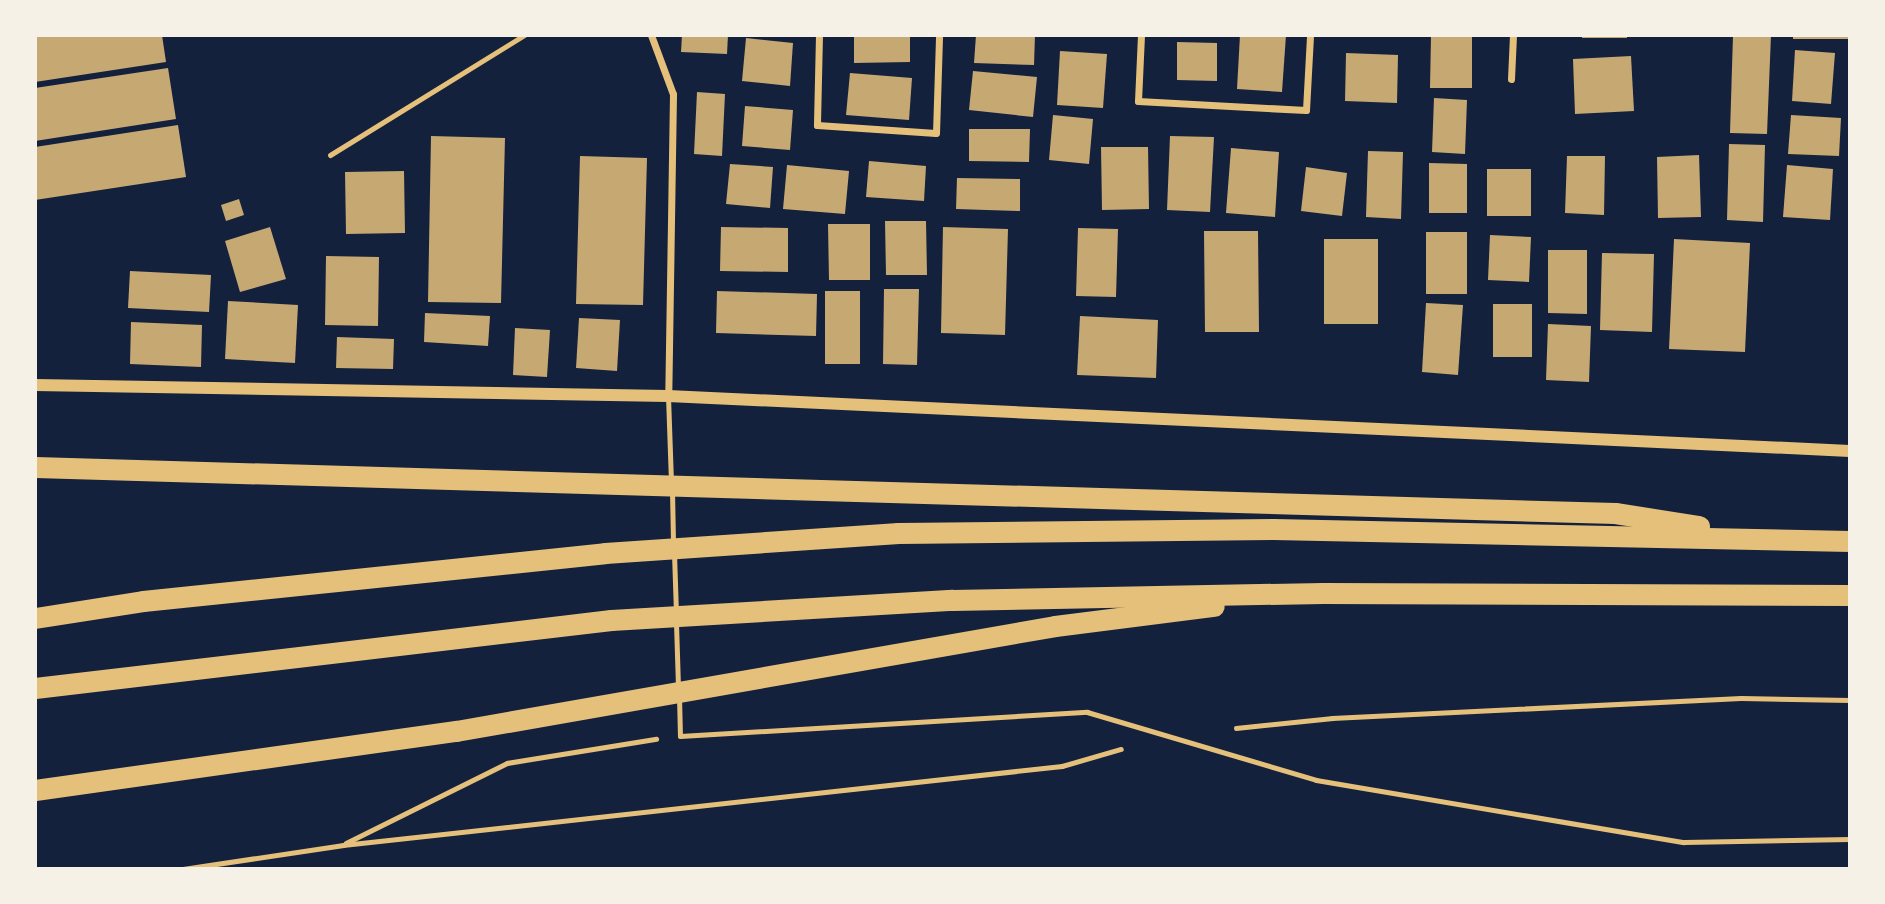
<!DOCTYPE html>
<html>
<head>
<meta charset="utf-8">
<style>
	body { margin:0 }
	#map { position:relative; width:1885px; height:904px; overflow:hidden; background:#14213d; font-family:"Fira Sans",sans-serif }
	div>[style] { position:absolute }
	.building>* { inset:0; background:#c6a872 }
	.path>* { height:4.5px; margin:-2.25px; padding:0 2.25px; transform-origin:2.25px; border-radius:2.25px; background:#e5c07b }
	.service>* { height:5px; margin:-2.5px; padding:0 2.5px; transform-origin:2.5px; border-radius:2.5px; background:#e5c07b }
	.minor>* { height:7px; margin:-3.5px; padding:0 3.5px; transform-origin:3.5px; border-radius:3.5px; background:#e5c07b }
	.tertiary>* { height:12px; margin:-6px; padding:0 6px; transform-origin:6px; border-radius:6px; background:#e5c07b }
	.motorway>* { height:21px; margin:-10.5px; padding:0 10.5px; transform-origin:10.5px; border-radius:10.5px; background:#e5c07b }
	span { translate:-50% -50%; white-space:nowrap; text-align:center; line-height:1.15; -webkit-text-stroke:7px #f6f1e7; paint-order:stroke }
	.frame { position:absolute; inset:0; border:37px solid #f6f1e7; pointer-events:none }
</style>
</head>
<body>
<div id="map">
	<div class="building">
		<i style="clip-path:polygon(35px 35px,162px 35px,166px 62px,35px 82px)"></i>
		<i style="clip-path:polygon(682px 35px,728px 35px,727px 54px,681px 52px)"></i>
		<i style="clip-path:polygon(854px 35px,910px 35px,910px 62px,854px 63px)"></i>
		<i style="clip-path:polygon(976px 35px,1035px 35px,1034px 65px,974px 63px)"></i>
		<i style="clip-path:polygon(1240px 35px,1286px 35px,1282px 92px,1237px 89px)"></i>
		<i style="clip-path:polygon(1582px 35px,1627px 35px,1627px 38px,1582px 38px)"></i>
		<i style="clip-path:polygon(1733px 35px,1771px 35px,1767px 134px,1730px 133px)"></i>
		<i style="clip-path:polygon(1793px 35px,1850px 35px,1850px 39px,1793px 39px)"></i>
		<i style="clip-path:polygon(1431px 36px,1472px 37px,1472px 88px,1430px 88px)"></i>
		<i style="clip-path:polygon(746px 38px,793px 43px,790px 86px,742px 81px)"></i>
		<i style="clip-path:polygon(1177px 42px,1217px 43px,1217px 81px,1177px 80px)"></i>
		<i style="clip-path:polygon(1795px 50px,1835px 53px,1831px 104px,1792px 101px)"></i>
		<i style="clip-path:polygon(1060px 51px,1107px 54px,1103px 108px,1057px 105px)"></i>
		<i style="clip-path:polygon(1346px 53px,1398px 55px,1397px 103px,1345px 101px)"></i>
		<i style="clip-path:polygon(1631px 56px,1634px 111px,1575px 114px,1573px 59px)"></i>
		<i style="clip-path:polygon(168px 68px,176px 119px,35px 141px,35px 88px)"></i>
		<i style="clip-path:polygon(973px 71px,1037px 77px,1033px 117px,969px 110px)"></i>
		<i style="clip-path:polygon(850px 73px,912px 78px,909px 120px,846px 115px)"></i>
		<i style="clip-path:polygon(697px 92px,725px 94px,722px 156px,694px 154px)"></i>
		<i style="clip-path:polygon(1434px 98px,1467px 100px,1465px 154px,1432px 152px)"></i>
		<i style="clip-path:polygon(745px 106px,793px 110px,790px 150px,742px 146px)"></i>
		<i style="clip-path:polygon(1053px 115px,1093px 119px,1089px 164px,1049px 160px)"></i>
		<i style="clip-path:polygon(1791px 115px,1841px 118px,1839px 156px,1788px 154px)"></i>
		<i style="clip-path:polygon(178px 125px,186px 177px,35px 200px,35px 147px)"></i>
		<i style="clip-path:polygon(969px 129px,1030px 129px,1029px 162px,969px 161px)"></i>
		<i style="clip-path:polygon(431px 136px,505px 138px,501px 303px,428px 302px)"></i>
		<i style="clip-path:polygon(1170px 136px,1214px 137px,1210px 212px,1167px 210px)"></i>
		<i style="clip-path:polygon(1729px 144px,1765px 145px,1763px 222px,1727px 220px)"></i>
		<i style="clip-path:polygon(1101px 147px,1148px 147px,1149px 209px,1102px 210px)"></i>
		<i style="clip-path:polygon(1231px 148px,1279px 152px,1275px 217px,1226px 213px)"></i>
		<i style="clip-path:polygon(1368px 151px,1403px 152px,1401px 219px,1366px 217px)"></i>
		<i style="clip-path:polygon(1699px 155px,1701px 217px,1658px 218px,1657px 157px)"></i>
		<i style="clip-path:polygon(580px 156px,647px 158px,643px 305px,576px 304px)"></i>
		<i style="clip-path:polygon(1567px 156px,1605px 156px,1604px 215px,1565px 213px)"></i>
		<i style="clip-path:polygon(869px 161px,926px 166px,924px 201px,866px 197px)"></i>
		<i style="clip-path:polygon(1429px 163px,1467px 164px,1467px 213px,1429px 213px)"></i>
		<i style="clip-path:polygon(730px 164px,773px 167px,770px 208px,726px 204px)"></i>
		<i style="clip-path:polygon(787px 165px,849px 171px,845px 214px,783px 209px)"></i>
		<i style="clip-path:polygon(1787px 165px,1833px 169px,1830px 220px,1783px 217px)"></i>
		<i style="clip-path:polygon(1306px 167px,1347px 173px,1342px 216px,1301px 211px)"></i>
		<i style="clip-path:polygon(1487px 169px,1531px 169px,1531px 216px,1487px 216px)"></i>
		<i style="clip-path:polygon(404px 171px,405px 233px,346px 234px,345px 172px)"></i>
		<i style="clip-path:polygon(957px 178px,1020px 179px,1020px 211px,956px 209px)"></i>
		<i style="clip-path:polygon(239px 199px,244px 215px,226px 221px,221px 205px)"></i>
		<i style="clip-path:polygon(885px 221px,926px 221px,927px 275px,886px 275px)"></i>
		<i style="clip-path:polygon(828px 224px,870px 224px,870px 280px,829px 280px)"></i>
		<i style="clip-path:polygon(270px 227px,286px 279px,240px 292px,225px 241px)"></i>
		<i style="clip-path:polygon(721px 227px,788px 228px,788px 272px,720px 271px)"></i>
		<i style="clip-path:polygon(943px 227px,1008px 229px,1005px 335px,941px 333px)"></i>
		<i style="clip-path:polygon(1078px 228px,1118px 229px,1116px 297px,1076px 296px)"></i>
		<i style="clip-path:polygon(1204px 231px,1258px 231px,1259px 332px,1205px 332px)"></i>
		<i style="clip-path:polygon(1426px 232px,1467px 232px,1467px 294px,1426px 294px)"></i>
		<i style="clip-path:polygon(1490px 235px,1531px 237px,1529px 282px,1488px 280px)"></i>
		<i style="clip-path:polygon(1324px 239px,1378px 239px,1378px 324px,1324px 324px)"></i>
		<i style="clip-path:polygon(1674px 239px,1750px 243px,1745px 352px,1669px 349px)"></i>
		<i style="clip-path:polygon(1548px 250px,1587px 250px,1587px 314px,1548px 313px)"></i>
		<i style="clip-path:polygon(1602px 253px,1654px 254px,1652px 332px,1600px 330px)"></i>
		<i style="clip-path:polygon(326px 256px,379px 257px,378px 326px,325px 325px)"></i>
		<i style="clip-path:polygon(130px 271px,211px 275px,209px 312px,128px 308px)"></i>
		<i style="clip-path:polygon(884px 289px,919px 289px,917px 365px,883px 364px)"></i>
		<i style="clip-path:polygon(717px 291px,817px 294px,816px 336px,716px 333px)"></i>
		<i style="clip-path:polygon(825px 291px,860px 291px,860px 364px,825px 364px)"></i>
		<i style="clip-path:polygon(228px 301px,298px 305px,295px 363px,225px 359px)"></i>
		<i style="clip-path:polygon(1426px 303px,1463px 305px,1458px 375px,1422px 372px)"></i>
		<i style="clip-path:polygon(1493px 304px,1532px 304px,1532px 357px,1493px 357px)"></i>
		<i style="clip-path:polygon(425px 313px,490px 316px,488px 346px,424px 342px)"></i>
		<i style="clip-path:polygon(1080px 316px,1158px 320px,1156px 378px,1077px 375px)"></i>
		<i style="clip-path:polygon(579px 318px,620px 320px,617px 371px,576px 368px)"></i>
		<i style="clip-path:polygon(131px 322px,202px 325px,201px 367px,130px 364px)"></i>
		<i style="clip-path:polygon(1548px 324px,1591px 326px,1589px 382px,1546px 380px)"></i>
		<i style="clip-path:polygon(515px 328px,550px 330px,547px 377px,513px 375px)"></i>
		<i style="clip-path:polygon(337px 337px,394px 339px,393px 369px,336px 368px)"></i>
	</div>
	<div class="path">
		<i style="left:1236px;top:728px;width:97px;rotate:-5.9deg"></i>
		<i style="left:1332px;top:718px;width:409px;rotate:-2.8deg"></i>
		<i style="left:1741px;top:698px;width:109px;rotate:1.1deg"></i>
		<i style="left:346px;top:843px;width:180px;rotate:-26.4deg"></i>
		<i style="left:507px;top:763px;width:151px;rotate:-9.2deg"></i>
		<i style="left:183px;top:869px;width:162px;rotate:-8.5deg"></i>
		<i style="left:343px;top:845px;width:723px;rotate:-6.27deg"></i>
		<i style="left:1062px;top:766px;width:61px;rotate:-16.1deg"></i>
	</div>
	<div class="service">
		<i style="left:330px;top:155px;width:228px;rotate:-31.7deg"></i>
		<i style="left:668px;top:396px;width:84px;rotate:88deg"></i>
		<i style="left:672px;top:490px;width:53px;rotate:88.9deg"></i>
		<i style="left:674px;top:553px;width:60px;rotate:88.1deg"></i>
		<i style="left:676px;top:623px;width:63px;rotate:88.2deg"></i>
		<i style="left:679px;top:696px;width:40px;rotate:88.6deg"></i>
		<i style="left:680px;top:736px;width:408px;rotate:-3.4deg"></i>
		<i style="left:1087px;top:712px;width:239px;rotate:16.5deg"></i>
		<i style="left:1316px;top:780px;width:373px;rotate:9.6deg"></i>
		<i style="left:1684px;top:842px;width:166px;rotate:-1deg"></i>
	</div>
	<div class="minor">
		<i style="left:651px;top:35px;width:63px;rotate:69.6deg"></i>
		<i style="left:673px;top:94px;width:302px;rotate:90.9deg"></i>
		<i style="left:819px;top:35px;width:90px;rotate:91.3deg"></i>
		<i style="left:817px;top:125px;width:119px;rotate:3.8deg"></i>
		<i style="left:936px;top:133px;width:98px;rotate:-88.2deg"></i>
		<i style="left:1141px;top:35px;width:66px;rotate:92.6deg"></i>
		<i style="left:1138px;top:101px;width:168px;rotate:3.1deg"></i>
		<i style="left:1306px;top:110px;width:75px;rotate:-86.9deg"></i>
		<i style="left:1511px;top:79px;width:44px;rotate:-87.4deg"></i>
	</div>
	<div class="tertiary">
		<i style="left:35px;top:385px;width:633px;rotate:1deg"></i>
		<i style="left:668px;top:396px;width:1183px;rotate:2.66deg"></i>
	</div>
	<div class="motorway">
		<i style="left:35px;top:467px;width:1581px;rotate:1.67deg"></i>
		<i style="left:1615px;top:513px;width:85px;rotate:8.8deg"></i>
		<i style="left:35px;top:618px;width:109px;rotate:-8.9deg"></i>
		<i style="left:143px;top:601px;width:464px;rotate:-5.9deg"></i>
		<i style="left:605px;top:553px;width:294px;rotate:-3.9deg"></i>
		<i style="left:898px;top:533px;width:375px;rotate:-0.6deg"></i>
		<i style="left:1273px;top:529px;width:577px;rotate:1.19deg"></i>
		<i style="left:35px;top:688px;width:580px;rotate:-6.73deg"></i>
		<i style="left:611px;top:620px;width:342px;rotate:-3.4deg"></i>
		<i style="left:952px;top:600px;width:371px;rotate:-1.1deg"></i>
		<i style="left:1323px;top:593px;width:527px;rotate:0.22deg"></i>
		<i style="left:35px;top:790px;width:425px;rotate:-8deg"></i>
		<i style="left:456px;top:731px;width:608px;rotate:-9.94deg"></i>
		<i style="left:1055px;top:626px;width:160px;rotate:-7.2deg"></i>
	</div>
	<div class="frame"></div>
</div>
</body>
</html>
